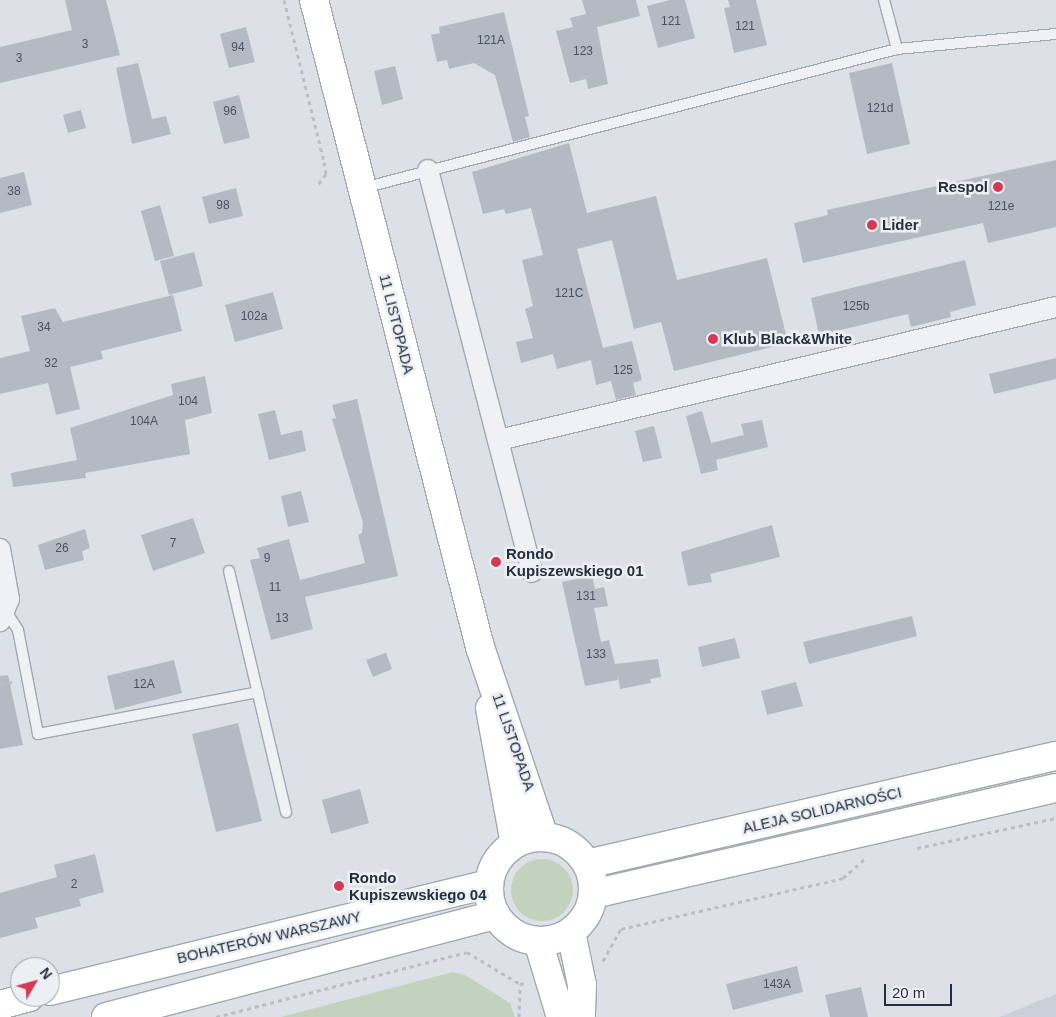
<!DOCTYPE html>
<html>
<head>
<meta charset="utf-8">
<style>
	body { margin:0 }
	#map { position:relative; width:1056px; height:1017px; overflow:hidden; background:#dce1e7; font-family:Helvetica,sans-serif }
	div>[style] { position:absolute }
	.built>* { inset:0; background:#cad0d9 }
	.green>* { inset:0; background:#c3d2bd }
	.round { border-radius:50% }
	.building>* { inset:0; background:#b3bac4 }
	.path>* { height:3px; margin-top:-1.5px; transform-origin:0; background:repeating-linear-gradient(90deg,#babfc5 0 4px,transparent 0 8px) }
	.roads { filter:drop-shadow(1px 0 #a1a8b1) drop-shadow(-1px 0 #a1a8b1) drop-shadow(0 1px #a1a8b1) drop-shadow(0 -1px #a1a8b1) }
	.lane>* { height:10px; margin:-5px; padding:0 5px; transform-origin:5px; border-radius:5px; background:#eff1f5 }
	.street>* { height:20px; margin:-10px; padding:0 10px; transform-origin:10px; border-radius:10px; background:#eff1f5 }
	.secondary>* { height:28px; margin:-14px; padding:0 14px; transform-origin:14px; border-radius:14px; background:#fff }
	.secondary>.ring { margin:-14px; padding:0; box-sizing:content-box; background:none; border:28px solid #fff; border-radius:50% }
	.dots>* { width:14px; height:14px; translate:-50% -50%; box-sizing:border-box; border:2px solid #ecf0f5; border-radius:50% }
	span { translate:-50% -50%; white-space:nowrap; text-align:center; line-height:1.15; -webkit-text-stroke:5px #ecf0f5; paint-order:stroke }
	.number-label { font-size:12px; color:#485260 }
	.number-label span { -webkit-text-stroke-width:0 }
	.poi-label { font-size:15px; color:#252f3e; font-weight:700 }
	.right { translate:-100% -50%; text-align:right }
	.left { translate:0 -50%; text-align:left }
	.street-label { font-size:15px; color:#252f3e }
	.north { position:absolute; left:10px; top:957px; width:50px; height:50px; box-sizing:border-box; background:#ecf0f5; border:1px solid #9ca3ac; border-radius:50%; rotate:52deg; font-size:14px; font-weight:700; line-height:20px; text-align:center; color:#252f3e }
	.north::after { content:''; display:block; margin:auto; width:18px; height:22px; background:#d43a54; clip-path:polygon(50% 0,100% 100%,50% 72%,0 100%) }
	.scale { position:absolute; left:884px; top:984px; width:68px; height:22px; box-sizing:border-box; border:2px solid #252f3e; border-top:0; padding-left:6px; font-size:15px; line-height:18px; white-space:nowrap; color:#252f3e; -webkit-text-stroke:4px #ecf0f5; paint-order:stroke }
</style>
</head>
<body>
<div id="map">
	<div class="built">
		<i style="clip-path:polygon(1056px 994px,1056px 1017px,999px 1017px)"></i>
	</div>
	<div class="green">
		<i class="round" style="left:511px;top:859px;width:62px;height:62px"></i>
		<i style="clip-path:polygon(453px 972px,465px 975px,510px 1003px,515px 1017px,281px 1017px)"></i>
	</div>
	<div class="building">
		<i style="clip-path:polygon(65px 0,106px 0,120px 55px,0 83px,0 47px,72px 30px)"></i>
		<i style="clip-path:polygon(582px 0,636px 0,640px 16px,597px 27px,608px 84px,588px 89px,586px 79px,570px 83px,556px 31px,573px 27px,570px 18px,586px 14px)"></i>
		<i style="clip-path:polygon(670px 0,685px 0,695px 38px,658px 48px,647px 6px)"></i>
		<i style="clip-path:polygon(728px 0,756px 0,767px 45px,734px 53px,724px 8px,730px 7px)"></i>
		<i style="clip-path:polygon(504px 12px,529px 116px,525px 117px,530px 137px,513px 142px,495px 75px,474px 63px,449px 69px,447px 60px,437px 62px,431px 35px,440px 33px,439px 27px)"></i>
		<i style="clip-path:polygon(246px 27px,255px 62px,229px 68px,220px 34px)"></i>
		<i style="clip-path:polygon(138px 63px,152px 119px,166px 116px,171px 134px,132px 144px,116px 68px)"></i>
		<i style="clip-path:polygon(892px 63px,910px 144px,867px 154px,849px 73px)"></i>
		<i style="clip-path:polygon(395px 66px,403px 99px,382px 105px,374px 71px)"></i>
		<i style="clip-path:polygon(239px 95px,250px 138px,224px 144px,213px 102px)"></i>
		<i style="clip-path:polygon(81px 110px,86px 128px,68px 133px,63px 115px)"></i>
		<i style="clip-path:polygon(569px 143px,587px 213px,656px 196px,677px 280px,767px 258px,788px 343px,674px 371px,661px 322px,634px 329px,612px 240px,577px 249px,603px 348px,632px 341px,642px 380px,633px 383px,636px 395px,616px 400px,611px 381px,596px 385px,591px 360px,557px 369px,553px 354px,521px 363px,516px 342px,533px 338px,525px 309px,533px 306px,522px 260px,543px 255px,531px 208px,506px 214px,504px 209px,483px 214px,472px 172px)"></i>
		<i style="clip-path:polygon(1056px 160px,1056px 227px,988px 243px,983px 223px,803px 263px,794px 223px,828px 215px,827px 210px)"></i>
		<i style="clip-path:polygon(24px 172px,32px 205px,0 213px,0 178px)"></i>
		<i style="clip-path:polygon(236px 188px,243px 216px,209px 224px,202px 197px)"></i>
		<i style="clip-path:polygon(160px 205px,174px 256px,155px 261px,141px 211px)"></i>
		<i style="clip-path:polygon(194px 252px,203px 286px,169px 295px,160px 261px)"></i>
		<i style="clip-path:polygon(965px 260px,976px 305px,950px 312px,951px 317px,911px 327px,908px 314px,819px 335px,811px 298px)"></i>
		<i style="clip-path:polygon(273px 292px,283px 329px,235px 342px,225px 305px)"></i>
		<i style="clip-path:polygon(173px 295px,182px 331px,101px 351px,103px 359px,70px 367px,80px 409px,56px 415px,48px 383px,0 394px,0 358px,30px 351px,21px 316px,55px 308px,63px 322px)"></i>
		<i style="clip-path:polygon(1056px 358px,1056px 379px,994px 394px,989px 374px)"></i>
		<i style="clip-path:polygon(205px 376px,212px 413px,185px 420px,190px 454px,85px 473px,86px 478px,13px 487px,11px 473px,77px 460px,70px 428px,173px 395px,171px 384px)"></i>
		<i style="clip-path:polygon(357px 399px,398px 576px,305px 597px,313px 629px,271px 640px,250px 560px,260px 558px,257px 548px,289px 539px,300px 580px,365px 563px,358px 535px,362px 533px,363px 523px,332px 419px,336px 418px,332px 405px)"></i>
		<i style="clip-path:polygon(275px 410px,281px 435px,302px 430px,306px 451px,269px 460px,258px 414px)"></i>
		<i style="clip-path:polygon(702px 411px,711px 443px,744px 435px,741px 424px,762px 420px,768px 447px,716px 460px,718px 470px,701px 474px,686px 416px)"></i>
		<i style="clip-path:polygon(654px 426px,662px 458px,643px 462px,635px 431px)"></i>
		<i style="clip-path:polygon(301px 491px,309px 522px,288px 527px,281px 496px)"></i>
		<i style="clip-path:polygon(193px 518px,205px 553px,153px 571px,141px 535px)"></i>
		<i style="clip-path:polygon(772px 525px,780px 557px,710px 574px,712px 582px,688px 586px,681px 552px)"></i>
		<i style="clip-path:polygon(85px 529px,90px 548px,82px 551px,84px 560px,45px 570px,38px 545px)"></i>
		<i style="clip-path:polygon(592px 576px,595px 589px,604px 587px,608px 606px,594px 608px,601px 642px,609px 640px,615px 664px,658px 659px,661px 677px,650px 679px,651px 683px,620px 689px,618px 675px,618px 680px,585px 686px,562px 582px)"></i>
		<i style="clip-path:polygon(912px 616px,917px 636px,809px 664px,803px 642px)"></i>
		<i style="clip-path:polygon(735px 638px,740px 658px,702px 667px,698px 647px)"></i>
		<i style="clip-path:polygon(386px 653px,392px 669px,373px 677px,366px 660px)"></i>
		<i style="clip-path:polygon(174px 660px,182px 693px,115px 710px,107px 676px)"></i>
		<i style="clip-path:polygon(8px 675px,23px 745px,0 749px,0 676px)"></i>
		<i style="clip-path:polygon(796px 682px,803px 706px,767px 715px,761px 691px)"></i>
		<i style="clip-path:polygon(238px 723px,262px 821px,216px 832px,192px 734px)"></i>
		<i style="clip-path:polygon(360px 789px,369px 823px,331px 834px,322px 800px)"></i>
		<i style="clip-path:polygon(95px 854px,104px 892px,79px 899px,81px 906px,35px 918px,38px 928px,0 938px,0 893px,57px 877px,54px 865px)"></i>
		<i style="clip-path:polygon(797px 966px,803px 992px,733px 1010px,726px 984px)"></i>
		<i style="clip-path:polygon(861px 987px,868px 1017px,830px 1017px,825px 995px)"></i>
	</div>
	<div class="path">
		<i style="left:284px;top:0;width:167px;rotate:76.1deg"></i>
		<i style="left:324px;top:162px;width:12px;rotate:81deg"></i>
		<i style="left:326px;top:174px;width:15px;rotate:127deg"></i>
		<i style="left:0;top:684px;width:12px;rotate:-9deg"></i>
		<i style="left:917px;top:848px;width:142px;rotate:-12.2deg"></i>
		<i style="left:603px;top:961px;width:37px;rotate:-61deg"></i>
		<i style="left:621px;top:929px;width:228px;rotate:-12.9deg"></i>
		<i style="left:843px;top:878px;width:29px;rotate:-41deg"></i>
		<i style="left:216px;top:1017px;width:259px;rotate:-14.5deg"></i>
		<i style="left:467px;top:952px;width:62px;rotate:31.1deg"></i>
		<i style="left:520px;top:984px;width:7px;rotate:-8deg"></i>
		<i style="left:519px;top:1017px;width:33px;rotate:-88deg"></i>
	</div>
	<div class="roads">
		<div class="lane">
			<i style="left:884px;top:0;width:51px;rotate:75.1deg"></i>
			<i style="left:363px;top:188px;width:552px;rotate:-14.59deg"></i>
			<i style="left:897px;top:49px;width:160px;rotate:-5.4deg"></i>
			<i style="left:229px;top:571px;width:248px;rotate:76.7deg"></i>
			<i style="left:7px;top:613px;width:20px;rotate:57deg"></i>
			<i style="left:18px;top:630px;width:106px;rotate:79.1deg"></i>
			<i style="left:38px;top:734px;width:224px;rotate:-10.8deg"></i>
		</div>
		<div class="street">
			<i style="left:428px;top:170px;width:415px;rotate:75.5deg"></i>
			<i style="left:499px;top:440px;width:573px;rotate:-13.43deg"></i>
			<i style="left:0;top:549px;width:51px;rotate:79.8deg"></i>
			<i style="left:9px;top:599px;width:24px;rotate:112deg"></i>
		</div>
		<div class="secondary">
			<i style="left:314px;top:0;width:668px;rotate:75.61deg"></i>
			<i style="left:480px;top:647px;width:200px;rotate:71.4deg"></i>
			<i style="left:490px;top:708px;width:138px;rotate:79.6deg"></i>
			<i class="ring" style="left:489px;top:837px;width:76px;height:76px"></i>
			<i style="left:587px;top:864px;width:481px;rotate:-13deg"></i>
			<i style="left:593px;top:894px;width:475px;rotate:-12.9deg"></i>
			<i style="left:571px;top:932px;width:54px;rotate:78.3deg"></i>
			<i style="left:582px;top:985px;width:32px;rotate:92deg"></i>
			<i style="left:538px;top:941px;width:79px;rotate:73.2deg"></i>
			<i style="left:50px;top:991px;width:452px;rotate:-13.7deg"></i>
			<i style="left:0;top:1005px;width:30px;rotate:-15deg"></i>
			<i style="left:106px;top:1017px;width:403px;rotate:-14.7deg"></i>
		</div>
	</div>
	<div class="dots">
		<i style="left:998px;top:187px;background:#d43a54"></i>
		<i style="left:872px;top:225px;background:#d43a54"></i>
		<i style="left:713px;top:339px;background:#d43a54"></i>
		<i style="left:496px;top:562px;background:#d43a54"></i>
		<i style="left:339px;top:886px;background:#d43a54"></i>
	</div>
	<div class="number-label">
		<span style="left:671px;top:22px">121</span>
		<span style="left:745px;top:27px">121</span>
		<span style="left:491px;top:41px">121A</span>
		<span style="left:85px;top:45px">3</span>
		<span style="left:238px;top:48px">94</span>
		<span style="left:583px;top:52px">123</span>
		<span style="left:19px;top:59px">3</span>
		<span style="left:880px;top:109px">121d</span>
		<span style="left:230px;top:112px">96</span>
		<span style="left:14px;top:192px">38</span>
		<span style="left:223px;top:206px">98</span>
		<span style="left:1001px;top:207px">121e</span>
		<span style="left:569px;top:294px">121C</span>
		<span style="left:856px;top:307px">125b</span>
		<span style="left:254px;top:317px">102a</span>
		<span style="left:44px;top:328px">34</span>
		<span style="left:51px;top:364px">32</span>
		<span style="left:623px;top:371px">125</span>
		<span style="left:188px;top:402px">104</span>
		<span style="left:144px;top:422px">104A</span>
		<span style="left:173px;top:544px">7</span>
		<span style="left:62px;top:549px">26</span>
		<span style="left:267px;top:559px">9</span>
		<span style="left:275px;top:588px">11</span>
		<span style="left:586px;top:597px">131</span>
		<span style="left:282px;top:619px">13</span>
		<span style="left:596px;top:655px">133</span>
		<span style="left:144px;top:685px">12A</span>
		<span style="left:74px;top:885px">2</span>
		<span style="left:777px;top:985px">143A</span>
	</div>
	<div class="poi-label">
		<span class="right" style="left:988px;top:187px">Respol</span>
		<span class="left" style="left:882px;top:225px">Lider</span>
		<span class="left" style="left:723px;top:339px">Klub Black&amp;White</span>
		<span class="left" style="left:506px;top:562px">Rondo<br>Kupiszewskiego 01</span>
		<span class="left" style="left:349px;top:886px">Rondo<br>Kupiszewskiego 04</span>
	</div>
	<div class="street-label">
		<span style="left:397px;top:324px;rotate:76deg">11 LISTOPADA</span>
		<span style="left:514px;top:742px;rotate:71deg">11 LISTOPADA</span>
		<span style="left:822px;top:810px;rotate:-13deg">ALEJA SOLIDARNOŚCI</span>
		<span style="left:269px;top:937px;rotate:-13deg">BOHATERÓW WARSZAWY</span>
	</div>
	<div class="north">N</div>
	<div class="scale">20 m</div>
</div>
</body>
</html>
